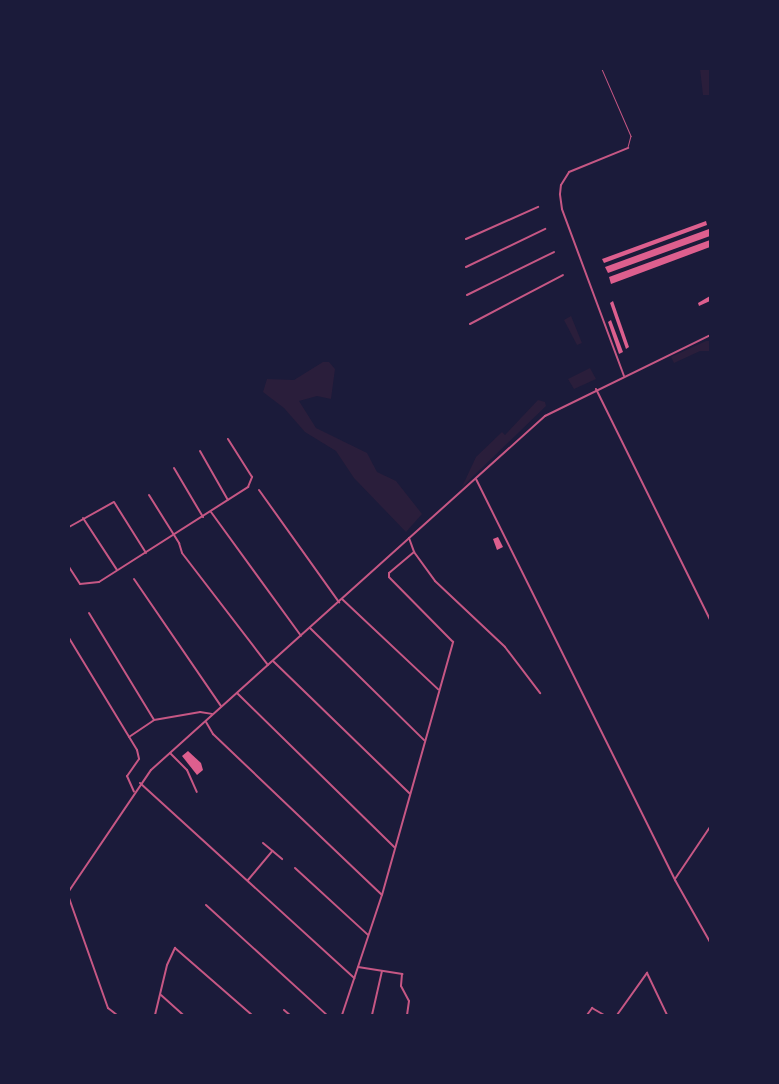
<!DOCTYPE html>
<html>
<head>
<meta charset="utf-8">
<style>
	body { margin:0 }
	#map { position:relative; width:779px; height:1084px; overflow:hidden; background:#1b1b3a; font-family:"PT Sans Narrow",sans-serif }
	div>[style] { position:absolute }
	.green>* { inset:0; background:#2a1e3b }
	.building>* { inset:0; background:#dd5f8e }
	.service>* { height:0.5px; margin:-0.25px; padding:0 0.25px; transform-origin:0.25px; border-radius:0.25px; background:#c65784 }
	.minor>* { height:2px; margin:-1px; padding:0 1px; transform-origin:1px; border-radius:1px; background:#c65784 }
	.tertiary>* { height:2px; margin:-1px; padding:0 1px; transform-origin:1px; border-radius:1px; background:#c65784 }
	span { translate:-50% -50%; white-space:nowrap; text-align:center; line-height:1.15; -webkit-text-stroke:4px #1b1b3a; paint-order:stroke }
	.frame { position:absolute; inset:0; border:70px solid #1b1b3a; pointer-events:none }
</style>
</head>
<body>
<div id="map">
	<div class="green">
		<i style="clip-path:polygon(700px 69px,709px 69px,710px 95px,703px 95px)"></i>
		<i style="clip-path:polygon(571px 316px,582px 343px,577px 345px,564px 320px)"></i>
		<i style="clip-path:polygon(706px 341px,710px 341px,710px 351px,700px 351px,674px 363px,671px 357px)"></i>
		<i style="clip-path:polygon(323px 362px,329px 362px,335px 369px,331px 399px,317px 396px,299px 401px,316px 428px,367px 453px,377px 472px,396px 481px,422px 514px,406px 532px,354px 478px,336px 451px,305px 432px,284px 408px,263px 392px,267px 379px,294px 380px)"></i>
		<i style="clip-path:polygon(590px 368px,596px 379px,574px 389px,568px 379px)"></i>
		<i style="clip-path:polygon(538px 400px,545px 402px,546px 406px,462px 487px,476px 457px,502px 432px,505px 435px)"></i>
	</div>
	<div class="building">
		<i style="clip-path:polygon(706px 221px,707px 225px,604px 263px,602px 259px)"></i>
		<i style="clip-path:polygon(709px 229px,710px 236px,608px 273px,605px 267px)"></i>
		<i style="clip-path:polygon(710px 240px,710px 247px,611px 284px,609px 277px)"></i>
		<i style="clip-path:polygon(710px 296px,710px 301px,699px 306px,698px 303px)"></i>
		<i style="clip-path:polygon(613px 301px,629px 347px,626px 349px,610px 303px)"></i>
		<i style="clip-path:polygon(611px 320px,623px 352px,619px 354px,608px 322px)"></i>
		<i style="clip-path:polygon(498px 537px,503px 547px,497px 550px,493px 539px)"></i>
		<i style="clip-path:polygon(188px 751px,201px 763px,203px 770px,197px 775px,182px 756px)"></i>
	</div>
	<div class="service">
		<i style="left:602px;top:69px;width:73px;rotate:66.6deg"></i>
		<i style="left:631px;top:136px;width:11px;rotate:105deg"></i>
	</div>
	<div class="minor">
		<i style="left:466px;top:239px;width:79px;rotate:-24deg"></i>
		<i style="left:466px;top:267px;width:88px;rotate:-25.7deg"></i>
		<i style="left:467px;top:295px;width:97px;rotate:-26.3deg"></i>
		<i style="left:470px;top:324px;width:105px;rotate:-27.8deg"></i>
		<i style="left:624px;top:376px;width:178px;rotate:-110.4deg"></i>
		<i style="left:562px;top:209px;width:15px;rotate:-98deg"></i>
		<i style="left:560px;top:194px;width:9px;rotate:-84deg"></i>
		<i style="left:561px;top:185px;width:15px;rotate:-58deg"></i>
		<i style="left:569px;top:172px;width:64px;rotate:-22.1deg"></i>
		<i style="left:596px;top:389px;width:258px;rotate:63.7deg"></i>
		<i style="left:200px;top:451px;width:56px;rotate:60.3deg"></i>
		<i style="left:174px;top:468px;width:57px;rotate:59.4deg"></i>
		<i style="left:476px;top:479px;width:448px;rotate:63.6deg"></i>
		<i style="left:675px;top:880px;width:71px;rotate:60.6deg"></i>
		<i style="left:259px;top:490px;width:138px;rotate:54.5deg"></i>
		<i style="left:149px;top:495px;width:57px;rotate:58deg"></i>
		<i style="left:179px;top:543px;width:10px;rotate:73deg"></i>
		<i style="left:182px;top:553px;width:141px;rotate:52.5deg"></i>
		<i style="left:211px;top:512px;width:153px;rotate:54deg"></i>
		<i style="left:83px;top:518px;width:62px;rotate:56.8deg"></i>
		<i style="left:69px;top:527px;width:51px;rotate:-29.1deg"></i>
		<i style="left:114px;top:502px;width:60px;rotate:57.9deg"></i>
		<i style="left:409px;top:538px;width:15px;rotate:70deg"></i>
		<i style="left:69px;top:567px;width:20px;rotate:57deg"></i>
		<i style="left:80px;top:584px;width:19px;rotate:-6deg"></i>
		<i style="left:99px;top:582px;width:177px;rotate:-32.5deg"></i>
		<i style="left:248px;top:487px;width:11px;rotate:-68deg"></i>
		<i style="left:252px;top:477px;width:45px;rotate:-122.3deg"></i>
		<i style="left:134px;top:579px;width:154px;rotate:55.6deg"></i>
		<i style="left:342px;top:599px;width:132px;rotate:43.2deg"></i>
		<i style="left:89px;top:613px;width:125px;rotate:58.7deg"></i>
		<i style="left:154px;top:720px;width:47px;rotate:-9.9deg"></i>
		<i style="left:200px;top:712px;width:12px;rotate:9deg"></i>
		<i style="left:310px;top:628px;width:160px;rotate:44.5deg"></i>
		<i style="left:69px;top:638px;width:131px;rotate:58.7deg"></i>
		<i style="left:137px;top:750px;width:9px;rotate:77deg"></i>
		<i style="left:139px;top:759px;width:21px;rotate:125deg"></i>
		<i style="left:127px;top:776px;width:17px;rotate:66deg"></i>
		<i style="left:273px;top:661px;width:190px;rotate:44.1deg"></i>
		<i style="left:237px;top:693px;width:220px;rotate:44.4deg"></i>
		<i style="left:206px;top:722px;width:14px;rotate:60deg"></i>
		<i style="left:213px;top:734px;width:233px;rotate:43.6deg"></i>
		<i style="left:129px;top:737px;width:30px;rotate:-34deg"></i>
		<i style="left:170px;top:753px;width:24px;rotate:45deg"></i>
		<i style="left:187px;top:770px;width:24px;rotate:66deg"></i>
		<i style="left:140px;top:783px;width:290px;rotate:42.3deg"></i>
		<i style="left:263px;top:843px;width:25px;rotate:40deg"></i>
		<i style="left:295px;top:868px;width:99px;rotate:42.5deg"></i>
		<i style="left:675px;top:879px;width:63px;rotate:-56.1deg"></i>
		<i style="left:248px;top:880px;width:38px;rotate:-50deg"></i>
		<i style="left:69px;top:898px;width:117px;rotate:70.5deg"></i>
		<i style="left:108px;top:1008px;width:11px;rotate:38deg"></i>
		<i style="left:206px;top:905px;width:164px;rotate:42.3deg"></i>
		<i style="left:358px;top:967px;width:45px;rotate:9deg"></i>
		<i style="left:402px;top:974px;width:12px;rotate:95deg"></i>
		<i style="left:401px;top:986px;width:17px;rotate:62deg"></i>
		<i style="left:409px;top:1001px;width:14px;rotate:98deg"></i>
		<i style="left:161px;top:995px;width:30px;rotate:42deg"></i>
		<i style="left:284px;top:1010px;width:8px;rotate:40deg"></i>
		<i style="left:155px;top:1015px;width:51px;rotate:-76.5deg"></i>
		<i style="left:167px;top:965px;width:19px;rotate:-65deg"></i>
		<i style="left:175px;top:948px;width:102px;rotate:41deg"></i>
		<i style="left:342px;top:1015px;width:126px;rotate:-71.6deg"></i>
		<i style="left:382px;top:895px;width:263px;rotate:-74.3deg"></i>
		<i style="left:453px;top:642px;width:91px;rotate:-134.6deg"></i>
		<i style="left:389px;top:577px;width:4px;rotate:-90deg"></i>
		<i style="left:389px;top:573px;width:33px;rotate:-40deg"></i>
		<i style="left:414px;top:552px;width:36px;rotate:54deg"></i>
		<i style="left:435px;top:581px;width:96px;rotate:43.3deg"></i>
		<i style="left:505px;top:647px;width:58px;rotate:52.7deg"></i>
		<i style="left:372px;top:1015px;width:45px;rotate:-77.2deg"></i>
		<i style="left:587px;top:1015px;width:9px;rotate:-54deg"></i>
		<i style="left:592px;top:1008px;width:14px;rotate:30deg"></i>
		<i style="left:617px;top:1015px;width:52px;rotate:-54.5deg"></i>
		<i style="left:647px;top:973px;width:47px;rotate:64.5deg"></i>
	</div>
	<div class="tertiary">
		<i style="left:69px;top:891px;width:146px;rotate:-55.9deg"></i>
		<i style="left:151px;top:770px;width:530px;rotate:-41.94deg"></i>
		<i style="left:545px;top:416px;width:184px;rotate:-26.1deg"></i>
	</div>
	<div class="frame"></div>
</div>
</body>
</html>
